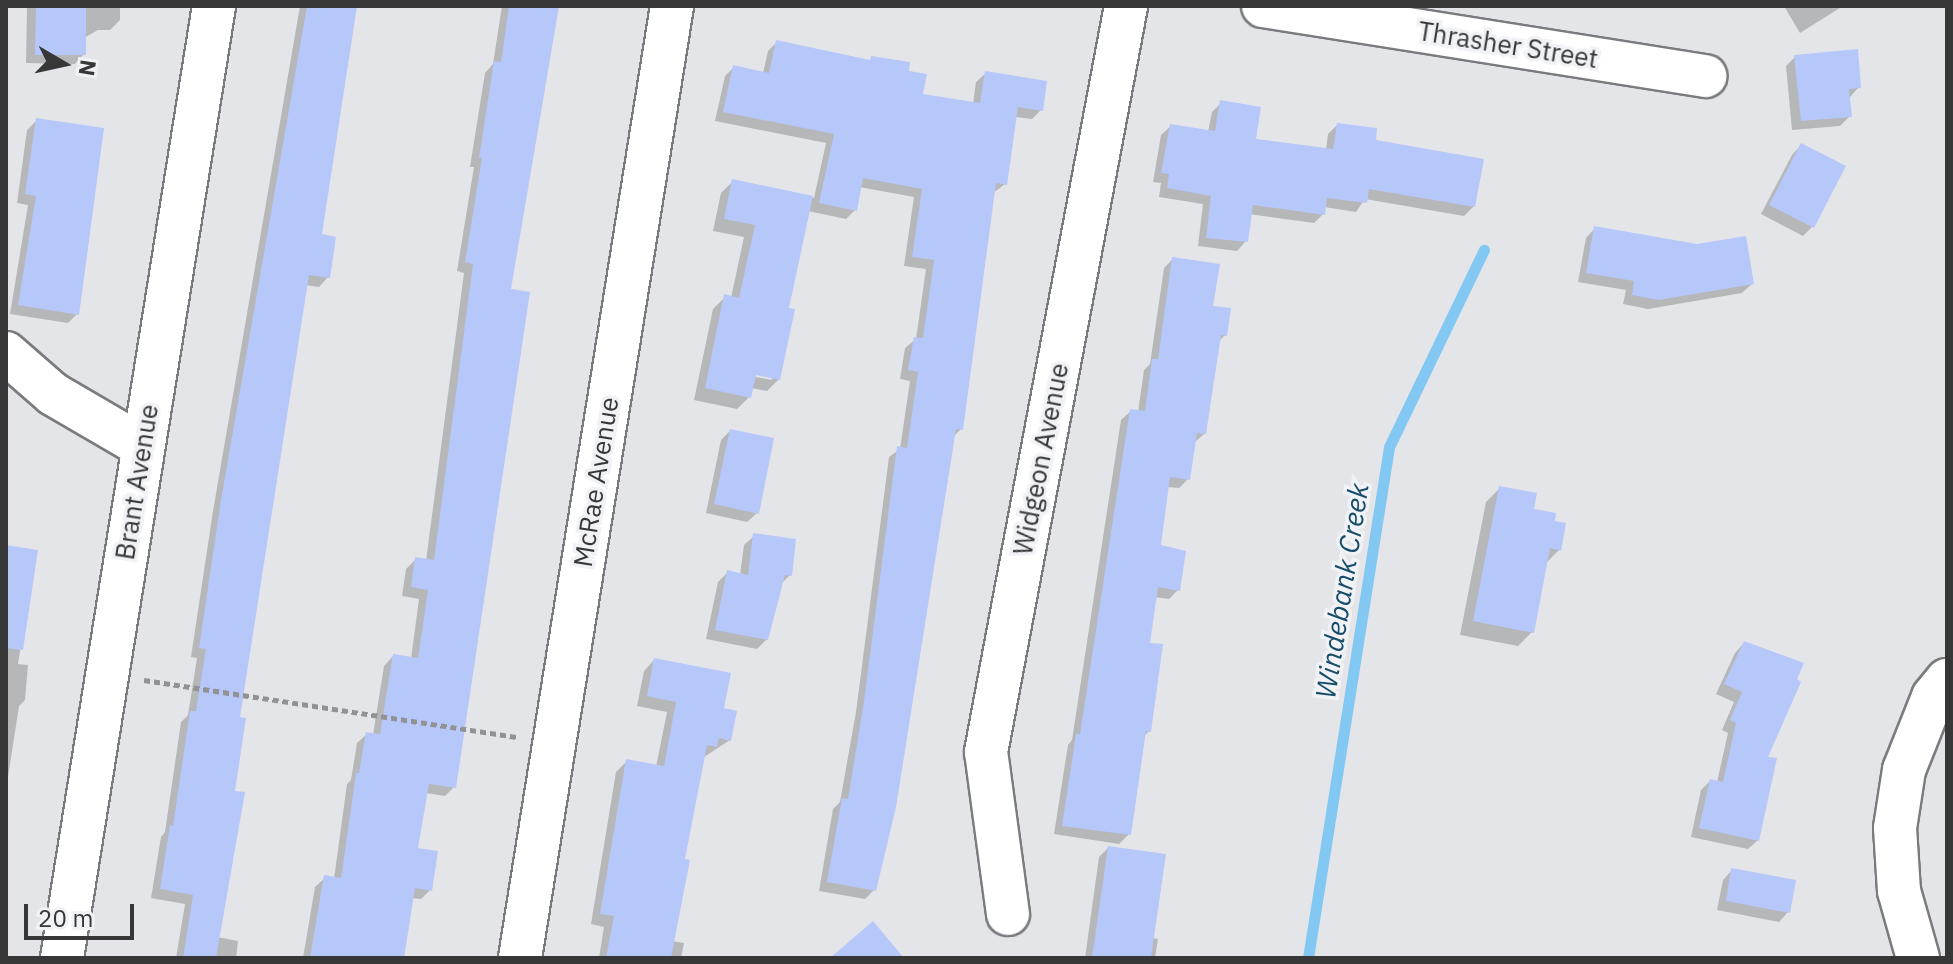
<!DOCTYPE html>
<html>
<head>
<meta charset="utf-8">
<style>
	body { margin:0 }
	#map { position:relative; width:1953px; height:964px; overflow:hidden; background:#e4e5e8; font-family:"IBM Plex Sans",sans-serif }
	div>[style] { position:absolute }
	.shadow>* { inset:0; background:#0003 }
	.stream>* { height:11px; margin:-5.5px; padding:0 5.5px; transform-origin:5.5px; border-radius:5.5px; background:#83c8f3 }
	.building>* { inset:0; background:#b6c7fa }
	.path>* { height:5px; margin-top:-2.5px; transform-origin:0; background:repeating-linear-gradient(90deg,#919294 0 6px,transparent 0 10px) }
	.roads { filter:drop-shadow(2px 0 #7a7b7e) drop-shadow(-2px 0 #7a7b7e) drop-shadow(0 2px #7a7b7e) drop-shadow(0 -2px #7a7b7e) }
	.minor>* { height:42px; margin:-21px; padding:0 21px; transform-origin:21px; border-radius:21px; background:#fff }
	span { translate:-50% -50%; white-space:nowrap; text-align:center; line-height:1.15; -webkit-text-stroke:7px #f1f2f5; paint-order:stroke }
	.street-label { font-size:26px; color:#373738 }
	.water-label { font-size:28px; color:#164c69; font-style:italic }
	.frame { position:absolute; inset:0; border:8px solid #373738; pointer-events:none }
	.north { position:absolute; left:24px; top:24px; width:80px; height:80px; -webkit-text-stroke:6px #f1f2f5; paint-order:stroke; rotate:99deg; font-size:22px; font-weight:700; line-height:32px; text-align:center; color:#373738 }
	.north::after { content:''; display:block; margin:auto; width:28px; height:36px; background:#373738; clip-path:polygon(50% 0,100% 100%,50% 72%,0 100%) }
	.scale { position:absolute; left:24px; top:904px; width:110px; height:36px; box-sizing:border-box; border:4px solid #373738; border-top:0; padding-left:10px; font-size:24px; line-height:28px; white-space:nowrap; color:#373738; -webkit-text-stroke:6px #f1f2f5; paint-order:stroke }
</style>
</head>
<body>
<div id="map">
	<div class="shadow">
		<i style="clip-path:polygon(27px 6px,120px 6px,120px 20px,110px 30px,98px 30px,84px 38px,84px 54px,75px 64px,26px 63px)"></i>
		<i style="clip-path:polygon(300px 6px,355px 6px,320px 236px,328px 277px,319px 287px,305px 285px,237px 719px,217px 937px,238px 941px,236px 958px,176px 958px,185px 904px,151px 898px,161px 837px,165px 832px,181px 722px,188px 715px,197px 658px,191px 657px,213px 511px)"></i>
		<i style="clip-path:polygon(502px 6px,557px 6px,508px 291px,454px 787px,445px 796px,425px 793px,416px 850px,430px 890px,421px 899px,411px 898px,402px 958px,303px 958px,315px 887px,325px 878px,334px 879px,347px 784px,351px 780px,357px 743px,367px 734px,373px 735px,384px 666px,393px 656px,411px 659px,419px 599px,402px 596px,406px 569px,416px 559px,426px 561px,464px 273px,457px 271px,474px 167px,470px 167px,485px 73px,493px 64px)"></i>
		<i style="clip-path:polygon(1784px 6px,1843px 6px,1800px 33px)"></i>
		<i style="clip-path:polygon(evenodd,777px 42px,868px 61px,872px 58px,907px 73px,921px 96px,973px 104px,976px 82px,986px 73px,1041px 110px,1032px 119px,1015px 117px,1005px 184px,993px 193px,961px 429px,953px 437px,874px 890px,865px 899px,819px 891px,833px 809px,840px 802px,856px 712px,889px 457px,900px 449px,910px 381px,900px 379px,905px 348px,916px 339px,926px 269px,904px 266px,914px 197px,859px 187px,855px 210px,846px 219px,808px 211px,787px 310px,779px 379px,767px 391px,751px 388px,749px 397px,737px 409px,694px 400px,713px 309px,725px 297px,731px 298px,744px 237px,713px 231px,721px 193px,733px 181px,814px 198px,826px 143px,715px 121px,725px 76px,734px 67px,763px 73px,768px 51px,777px 42px,746px 371px,772px 376px,772px 380px,746px 375px,746px 371px)"></i>
		<i style="clip-path:polygon(1795px 57px,1859px 87px,1850px 97px,1850px 116px,1840px 126px,1792px 130px,1786px 66px)"></i>
		<i style="clip-path:polygon(1221px 103px,1253px 141px,1326px 150px,1328px 134px,1337px 125px,1373px 142px,1474px 206px,1464px 216px,1365px 199px,1356px 212px,1324px 207px,1323px 214px,1314px 223px,1249px 214px,1246px 241px,1237px 251px,1198px 246px,1203px 204px,1159px 197px,1161px 183px,1153px 182px,1161px 135px,1171px 126px,1208px 132px,1212px 112px)"></i>
		<i style="clip-path:polygon(37px 120px,77px 314px,68px 323px,10px 314px,28px 205px,17px 203px,27px 130px)"></i>
		<i style="clip-path:polygon(1801px 145px,1812px 227px,1803px 236px,1761px 214px,1792px 155px)"></i>
		<i style="clip-path:polygon(1595px 228px,1752px 284px,1742px 293px,1648px 309px,1623px 304px,1626px 290px,1578px 282px,1586px 238px)"></i>
		<i style="clip-path:polygon(1173px 259px,1211px 307px,1225px 335px,1218px 342px,1205px 433px,1195px 442px,1188px 479px,1179px 488px,1167px 487px,1159px 546px,1178px 590px,1169px 599px,1154px 597px,1148px 644px,1149px 731px,1143px 737px,1129px 834px,1119px 844px,1054px 834px,1068px 745px,1072px 740px,1121px 420px,1131px 411px,1138px 412px,1144px 370px,1150px 364px,1164px 268px)"></i>
		<i style="clip-path:polygon(730px 431px,757px 513px,747px 522px,706px 513px,721px 440px)"></i>
		<i style="clip-path:polygon(1500px 488px,1553px 522px,1559px 550px,1545px 564px,1532px 632px,1518px 646px,1460px 635px,1486px 502px)"></i>
		<i style="clip-path:polygon(754px 536px,790px 575px,781px 584px,767px 639px,757px 649px,706px 639px,718px 582px,727px 573px,740px 575px,744px 545px)"></i>
		<i style="clip-path:polygon(6px 547px,36px 552px,18px 664px,28px 665px,25px 700px,19px 706px,6px 790px)"></i>
		<i style="clip-path:polygon(1744px 643px,1765px 758px,1758px 840px,1748px 849px,1691px 837px,1701px 790px,1710px 781px,1717px 782px,1728px 733px,1722px 730px,1734px 702px,1716px 694px,1735px 653px)"></i>
		<i style="clip-path:polygon(654px 660px,722px 710px,730px 740px,704px 757px,682px 860px,672px 941px,684px 943px,681px 958px,599px 958px,604px 927px,591px 924px,616px 772px,627px 761px,656px 767px,667px 712px,637px 706px,644px 671px)"></i>
		<i style="clip-path:polygon(1108px 848px,1151px 938px,1158px 939px,1155px 958px,1085px 958px,1099px 857px)"></i>
		<i style="clip-path:polygon(1732px 870px,1788px 912px,1779px 922px,1717px 910px,1723px 880px)"></i>
	</div>
	<div class="stream">
		<i style="left:1308px;top:958px;width:517px;rotate:-80.99deg"></i>
		<i style="left:1389px;top:447px;width:219px;rotate:-64.3deg"></i>
	</div>
	<div class="building">
		<i style="clip-path:polygon(36px 6px,86px 6px,86px 55px,35px 55px)"></i>
		<i style="clip-path:polygon(307px 6px,357px 6px,322px 234px,336px 237px,330px 278px,309px 275px,240px 717px,246px 718px,235px 791px,245px 792px,216px 958px,183px 958px,193px 895px,160px 889px,170px 825px,173px 826px,190px 711px,196px 711px,206px 649px,199px 648px,221px 500px)"></i>
		<i style="clip-path:polygon(509px 6px,559px 6px,511px 289px,530px 292px,456px 788px,429px 784px,418px 848px,438px 851px,432px 891px,415px 888px,404px 958px,310px 958px,324px 875px,341px 878px,356px 773px,359px 773px,366px 732px,380px 734px,393px 654px,418px 658px,428px 590px,411px 587px,415px 557px,434px 560px,473px 264px,465px 262px,482px 158px,479px 158px,494px 61px,501px 62px)"></i>
		<i style="clip-path:polygon(776px 40px,870px 60px,871px 56px,910px 62px,909px 71px,927px 74px,923px 94px,980px 103px,985px 71px,1047px 81px,1043px 111px,1018px 107px,1007px 185px,996px 183px,963px 430px,956px 429px,896px 807px,876px 891px,827px 882px,842px 798px,848px 799px,864px 701px,897px 446px,907px 448px,918px 372px,908px 370px,914px 337px,923px 338px,934px 260px,912px 257px,922px 189px,863px 178px,857px 211px,819px 203px,834px 134px,723px 112px,733px 65px,769px 73px)"></i>
		<i style="clip-path:polygon(1858px 49px,1861px 88px,1849px 89px,1852px 117px,1801px 121px,1794px 55px)"></i>
		<i style="clip-path:polygon(1220px 100px,1261px 107px,1256px 139px,1333px 149px,1337px 123px,1377px 128px,1376px 140px,1484px 159px,1475px 207px,1369px 189px,1367px 203px,1327px 198px,1325px 215px,1253px 205px,1248px 242px,1206px 238px,1211px 196px,1167px 188px,1169px 174px,1161px 173px,1170px 124px,1215px 131px)"></i>
		<i style="clip-path:polygon(36px 118px,104px 128px,79px 315px,18px 305px,36px 196px,25px 194px)"></i>
		<i style="clip-path:polygon(1801px 143px,1846px 166px,1814px 228px,1769px 205px)"></i>
		<i style="clip-path:polygon(732px 179px,813px 196px,789px 308px,795px 309px,780px 380px,756px 375px,751px 398px,705px 388px,724px 294px,739px 298px,755px 225px,724px 219px)"></i>
		<i style="clip-path:polygon(1594px 226px,1697px 244px,1746px 236px,1754px 284px,1659px 300px,1632px 295px,1634px 281px,1586px 273px)"></i>
		<i style="clip-path:polygon(1172px 257px,1220px 264px,1213px 306px,1231px 308px,1227px 336px,1221px 335px,1206px 434px,1197px 433px,1190px 480px,1170px 477px,1161px 545px,1186px 551px,1180px 591px,1158px 587px,1150px 643px,1163px 644px,1151px 732px,1146px 731px,1131px 835px,1062px 826px,1076px 734px,1080px 734px,1130px 409px,1145px 411px,1152px 359px,1158px 359px)"></i>
		<i style="clip-path:polygon(730px 429px,774px 438px,759px 514px,714px 504px)"></i>
		<i style="clip-path:polygon(1499px 486px,1537px 493px,1534px 509px,1556px 513px,1555px 521px,1566px 523px,1561px 551px,1550px 548px,1534px 633px,1473px 621px)"></i>
		<i style="clip-path:polygon(753px 533px,796px 539px,792px 576px,785px 575px,768px 640px,715px 630px,727px 570px,748px 575px)"></i>
		<i style="clip-path:polygon(6px 545px,38px 550px,23px 650px,6px 648px)"></i>
		<i style="clip-path:polygon(1744px 641px,1804px 663px,1797px 679px,1801px 682px,1768px 757px,1777px 758px,1759px 841px,1699px 828px,1710px 779px,1723px 782px,1736px 723px,1730px 720px,1742px 692px,1724px 684px)"></i>
		<i style="clip-path:polygon(654px 658px,731px 673px,724px 708px,737px 711px,731px 741px,719px 738px,717px 747px,707px 745px,685px 859px,690px 860px,671px 958px,606px 958px,614px 916px,600px 914px,626px 759px,664px 766px,676px 702px,647px 696px)"></i>
		<i style="clip-path:polygon(1108px 846px,1166px 854px,1151px 958px,1092px 958px)"></i>
		<i style="clip-path:polygon(1731px 868px,1796px 880px,1790px 913px,1726px 901px)"></i>
		<i style="clip-path:polygon(873px 921px,904px 958px,830px 958px)"></i>
	</div>
	<div class="path">
		<i style="left:144px;top:680px;width:378px;rotate:8.7deg"></i>
	</div>
	<div class="roads">
		<div class="minor">
			<i style="left:1263px;top:6px;width:448px;rotate:9deg"></i>
			<i style="left:6px;top:353px;width:62px;rotate:41.1deg"></i>
			<i style="left:53px;top:394px;width:103px;rotate:30.3deg"></i>
			<i style="left:1008px;top:914px;width:163px;rotate:-97.7deg"></i>
			<i style="left:986px;top:752px;width:759px;rotate:-79.37deg"></i>
			<i style="left:62px;top:958px;width:964px;rotate:-80.93deg"></i>
			<i style="left:520px;top:958px;width:964px;rotate:-80.93deg"></i>
			<i style="left:1918px;top:958px;width:70px;rotate:-105.8deg"></i>
			<i style="left:1899px;top:891px;width:63px;rotate:-93.6deg"></i>
			<i style="left:1895px;top:828px;width:59px;rotate:-81.2deg"></i>
			<i style="left:1904px;top:770px;width:79px;rotate:-68.3deg"></i>
			<i style="left:1933px;top:697px;width:22px;rotate:-51deg"></i>
		</div>
	</div>
	<div class="street-label">
		<span style="left:1508px;top:45px;rotate:9deg">Thrasher Street</span>
		<span style="left:1041px;top:459px;rotate:-79deg">Widgeon Avenue</span>
		<span style="left:137px;top:482px;rotate:-81deg">Brant Avenue</span>
		<span style="left:596px;top:482px;rotate:-81deg">McRae Avenue</span>
	</div>
	<div class="water-label">
		<span style="left:1342px;top:591px;rotate:-81deg">Windebank Creek</span>
	</div>
	<div class="frame"></div>
	<div class="north">N</div>
	<div class="scale">20 m</div>
</div>
</body>
</html>
